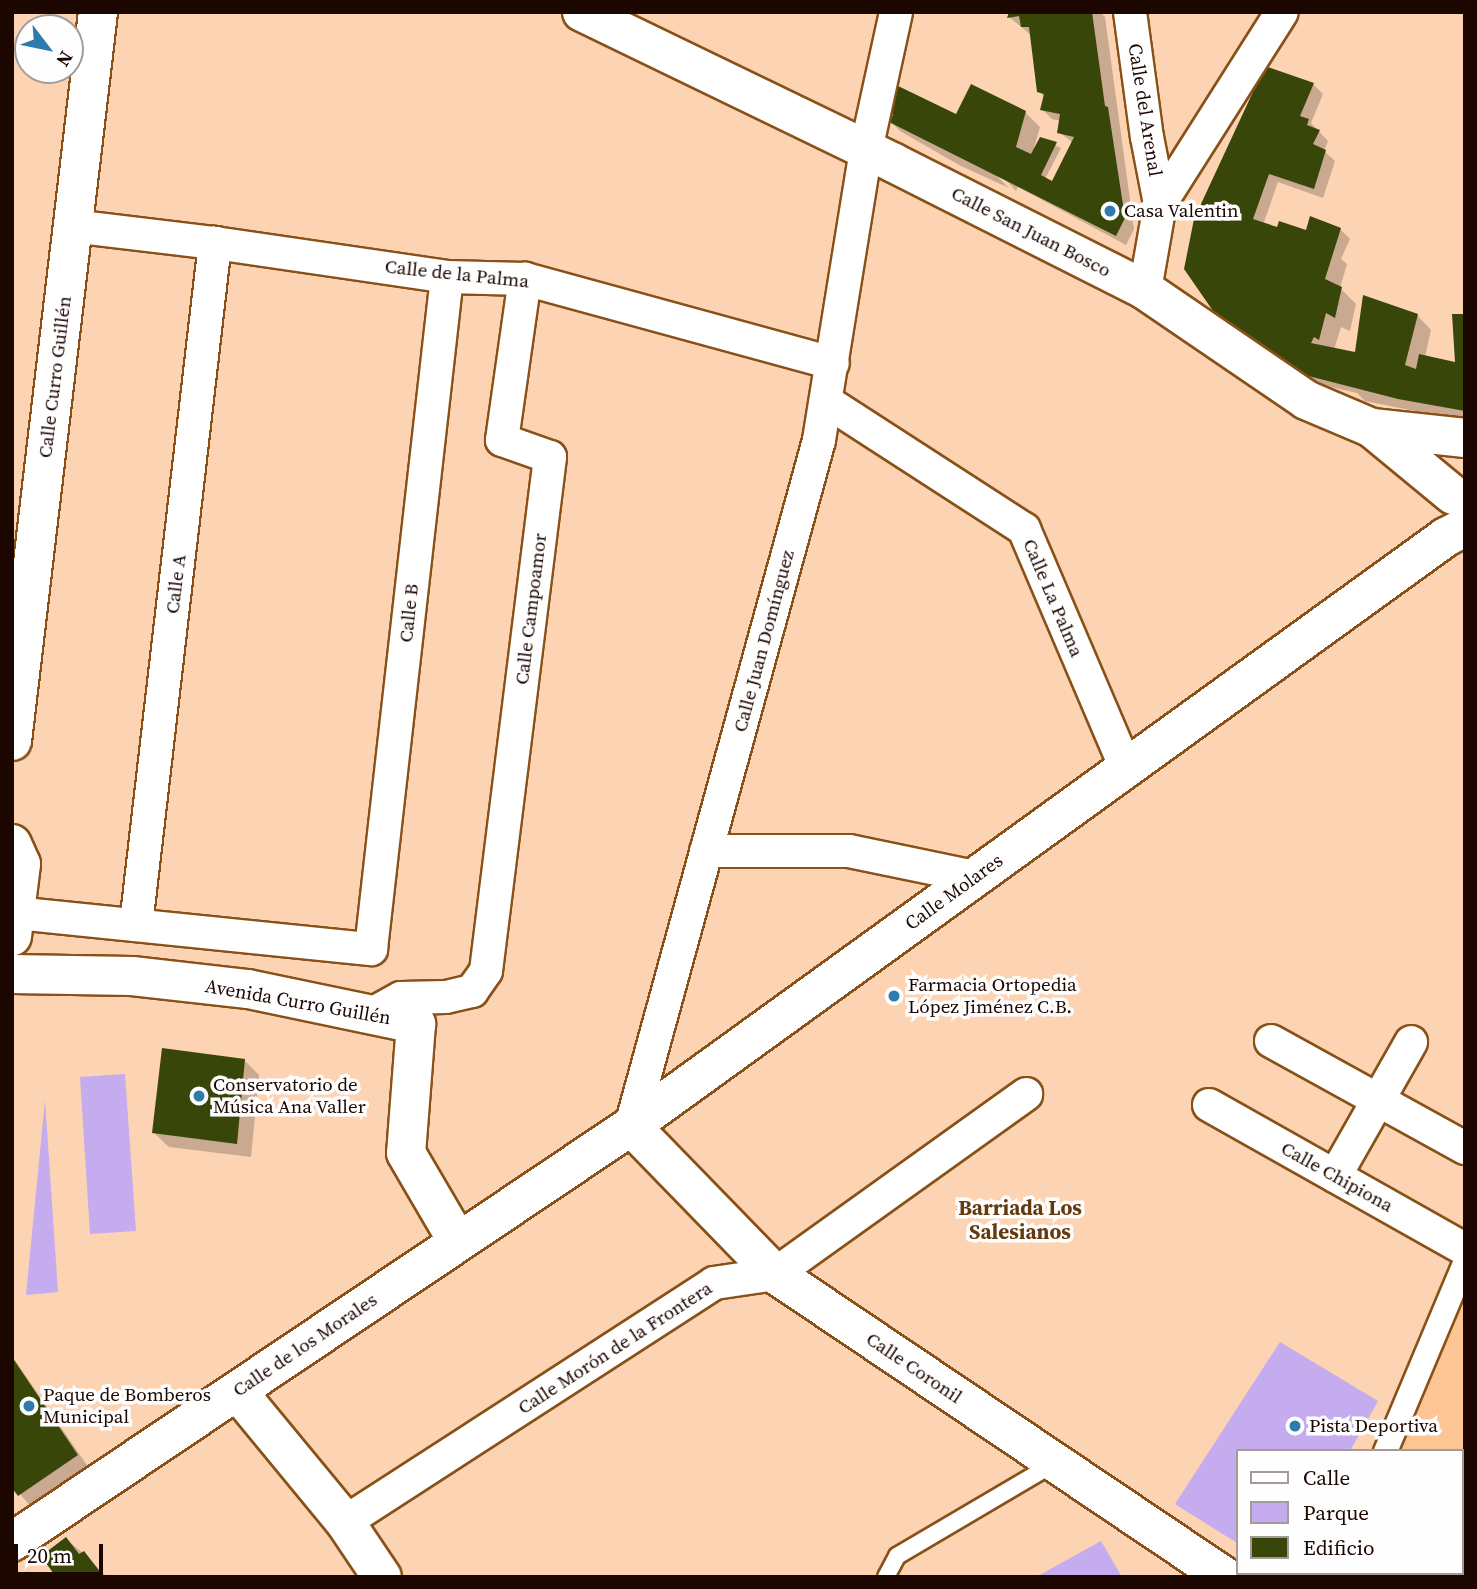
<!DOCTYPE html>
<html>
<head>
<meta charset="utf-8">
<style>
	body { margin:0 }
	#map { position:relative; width:1477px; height:1589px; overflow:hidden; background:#fcd4b4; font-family:"Source Serif 4",serif }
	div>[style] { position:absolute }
	.built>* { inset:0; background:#fdc494 }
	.green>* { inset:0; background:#c4acee }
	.shadow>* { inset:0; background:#0003 }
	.building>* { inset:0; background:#39460a }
	.roads { filter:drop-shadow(2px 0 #895117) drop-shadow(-2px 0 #895117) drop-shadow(0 2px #895117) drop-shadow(0 -2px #895117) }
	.service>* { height:16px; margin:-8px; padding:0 8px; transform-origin:8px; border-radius:8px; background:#fff }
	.pedestrian>* { height:23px; margin:-11.5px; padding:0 11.5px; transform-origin:11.5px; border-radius:11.5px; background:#fff }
	.minor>* { height:32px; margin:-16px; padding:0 16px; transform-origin:16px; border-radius:16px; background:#fff }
	.tertiary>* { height:38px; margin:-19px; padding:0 19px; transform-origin:19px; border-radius:19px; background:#fff }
	.dots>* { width:19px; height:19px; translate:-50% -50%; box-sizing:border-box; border:4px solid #fefefe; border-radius:50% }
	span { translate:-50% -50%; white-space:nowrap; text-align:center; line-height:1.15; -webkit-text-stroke:7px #fefefe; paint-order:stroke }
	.street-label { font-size:19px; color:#1c0700 }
	.poi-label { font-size:19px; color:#1c0700 }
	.left { translate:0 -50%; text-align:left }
	.neighbourhood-label { font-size:21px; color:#64390d; font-weight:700 }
	.frame { position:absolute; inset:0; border:14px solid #1c0700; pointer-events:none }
	.legend { position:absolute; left:1236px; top:1449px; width:228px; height:126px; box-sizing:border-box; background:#fefefe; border:2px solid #a49b98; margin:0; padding:9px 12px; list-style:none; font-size:21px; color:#1c0700 }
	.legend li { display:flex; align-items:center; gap:14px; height:35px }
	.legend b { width:35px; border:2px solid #a49b98 }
	.north { position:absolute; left:14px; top:14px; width:70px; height:70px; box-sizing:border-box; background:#fefefe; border:2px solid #a49b98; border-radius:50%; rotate:122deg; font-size:19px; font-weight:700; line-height:28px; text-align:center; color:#1c0700 }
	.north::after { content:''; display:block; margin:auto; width:24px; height:32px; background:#2e7cae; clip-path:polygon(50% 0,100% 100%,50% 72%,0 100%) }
	.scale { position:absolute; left:14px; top:1544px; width:89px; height:32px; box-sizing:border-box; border:4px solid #1c0700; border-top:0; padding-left:9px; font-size:21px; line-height:24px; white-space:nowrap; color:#1c0700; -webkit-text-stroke:5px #fefefe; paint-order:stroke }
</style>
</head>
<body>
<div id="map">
	<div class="built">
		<i style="clip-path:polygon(1465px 1274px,1465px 1577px,1357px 1577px,1353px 1573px,1461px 1573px,1461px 1451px,1397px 1451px)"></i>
	</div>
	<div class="green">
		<i style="clip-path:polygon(125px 1074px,136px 1231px,90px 1234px,80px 1077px)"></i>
		<i style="clip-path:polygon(45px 1100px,58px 1292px,26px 1295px)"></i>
		<i style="clip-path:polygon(1280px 1342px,1378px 1401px,1350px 1451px,1237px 1451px,1237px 1543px,1175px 1504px)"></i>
		<i style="clip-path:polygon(1101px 1541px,1122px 1577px,1036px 1577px)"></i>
	</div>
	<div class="shadow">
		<i style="clip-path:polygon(1011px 12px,1100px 12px,1105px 17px,1134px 229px,1126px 245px,1018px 187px,1016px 191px,1002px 176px,997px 176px,1009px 188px,959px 165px,900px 131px,891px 122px,897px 98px,967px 124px,1025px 112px,1040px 127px,1034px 148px,1041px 139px,1061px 148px,1045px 179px,1053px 183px,1073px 143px,1059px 132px,1061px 121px,1052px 119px,1042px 109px,1045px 98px,1039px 91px,1032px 36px,1009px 17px)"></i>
		<i style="clip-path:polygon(1313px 84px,1323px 94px,1311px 123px,1328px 141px,1324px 151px,1335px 161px,1323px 198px,1278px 182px,1263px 225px,1307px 232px,1340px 229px,1350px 239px,1341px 259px,1347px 264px,1340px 288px,1356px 304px,1350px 331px,1341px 327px,1334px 350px,1355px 354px,1417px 315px,1431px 330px,1425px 357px,1456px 364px,1465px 315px,1465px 421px,1365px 401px,1357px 393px,1305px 381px,1186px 269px)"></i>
		<i style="clip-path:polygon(244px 1060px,259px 1075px,251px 1157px,169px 1147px,154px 1133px)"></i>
		<i style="clip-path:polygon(12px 1356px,91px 1471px,34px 1510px,12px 1485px)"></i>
		<i style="clip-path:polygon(66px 1539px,84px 1554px,107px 1577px,57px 1577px)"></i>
		<i style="clip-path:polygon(28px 1571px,34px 1577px,20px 1577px)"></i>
	</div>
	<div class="building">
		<i style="clip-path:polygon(1009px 12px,1092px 12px,1105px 106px,1108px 107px,1125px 218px,1116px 236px,889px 122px,893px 115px,889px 112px,896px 85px,956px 114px,971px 84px,1026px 111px,1016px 147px,1031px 154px,1040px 137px,1057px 142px,1041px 175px,1052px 181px,1074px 137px,1057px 133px,1060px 114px,1040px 110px,1044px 94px,1037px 92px,1029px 27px,1021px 27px,1019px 16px,1007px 18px)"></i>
		<i style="clip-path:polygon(1265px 66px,1314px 83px,1300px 116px,1309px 119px,1307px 125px,1320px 130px,1313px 144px,1326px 150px,1314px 189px,1269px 174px,1253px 219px,1277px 227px,1279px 221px,1306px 230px,1310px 216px,1341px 228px,1325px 279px,1342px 287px,1335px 318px,1326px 313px,1319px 340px,1314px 337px,1311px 343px,1355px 352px,1363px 295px,1418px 314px,1405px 365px,1416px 369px,1419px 354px,1455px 362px,1452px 314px,1465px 314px,1465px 411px,1398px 399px,1289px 371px,1220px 321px,1184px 269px,1194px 219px)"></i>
		<i style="clip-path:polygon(162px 1048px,245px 1059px,237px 1144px,152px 1133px)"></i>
		<i style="clip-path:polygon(12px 1357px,78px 1455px,18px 1496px,12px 1488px)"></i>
		<i style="clip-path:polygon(66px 1537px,79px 1554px,84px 1551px,101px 1573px,96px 1577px,56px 1577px,41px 1556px)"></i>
	</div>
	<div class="roads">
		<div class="service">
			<i style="left:886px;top:1577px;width:24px;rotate:-62deg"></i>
			<i style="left:897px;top:1556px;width:181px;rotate:-30.5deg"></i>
		</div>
		<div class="pedestrian">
			<i style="left:1385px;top:1451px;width:206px;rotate:-67.2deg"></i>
			<i style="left:1325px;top:1577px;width:4px;rotate:-63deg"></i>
		</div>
		<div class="minor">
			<i style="left:1130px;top:12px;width:126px;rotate:82.3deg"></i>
			<i style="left:1147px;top:137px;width:68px;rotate:79deg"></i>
			<i style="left:1160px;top:204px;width:87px;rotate:99.9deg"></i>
			<i style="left:1160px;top:204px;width:227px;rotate:-57.6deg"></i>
			<i style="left:72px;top:226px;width:144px;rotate:6.8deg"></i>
			<i style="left:215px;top:243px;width:234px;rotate:8.3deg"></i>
			<i style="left:447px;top:277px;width:78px;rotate:1.5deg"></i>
			<i style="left:525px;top:279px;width:319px;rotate:15.3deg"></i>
			<i style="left:826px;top:401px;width:236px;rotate:32.9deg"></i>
			<i style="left:1024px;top:529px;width:260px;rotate:66.9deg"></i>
			<i style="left:706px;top:851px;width:143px"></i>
			<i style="left:849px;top:851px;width:129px;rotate:11.7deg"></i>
			<i style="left:15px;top:913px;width:358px;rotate:5.8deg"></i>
			<i style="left:371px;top:949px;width:676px;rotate:-83.55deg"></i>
			<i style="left:136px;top:925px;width:687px;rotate:-83.39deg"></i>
			<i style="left:370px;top:1015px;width:35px;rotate:-29deg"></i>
			<i style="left:401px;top:998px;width:45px;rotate:-1.3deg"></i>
			<i style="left:446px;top:997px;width:27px;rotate:-13deg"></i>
			<i style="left:472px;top:991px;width:24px;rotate:-55deg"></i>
			<i style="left:486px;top:971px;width:518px;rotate:-82.9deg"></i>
			<i style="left:550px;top:457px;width:51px;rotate:-160.5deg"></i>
			<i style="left:502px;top:440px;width:163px;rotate:-81.9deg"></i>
			<i style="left:1271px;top:1041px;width:222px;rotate:28.9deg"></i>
			<i style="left:1209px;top:1105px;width:294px;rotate:29.4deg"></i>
			<i style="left:631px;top:1126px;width:711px;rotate:-74.67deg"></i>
			<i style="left:819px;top:440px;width:294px;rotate:-80.8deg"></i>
			<i style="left:866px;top:150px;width:141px;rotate:-77.7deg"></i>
			<i style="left:1335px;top:1176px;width:154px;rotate:-60.4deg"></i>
			<i style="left:345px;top:1522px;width:440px;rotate:-32.9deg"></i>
			<i style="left:714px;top:1283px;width:62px;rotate:-8.4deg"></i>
			<i style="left:775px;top:1274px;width:309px;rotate:-35.6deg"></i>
		</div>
		<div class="tertiary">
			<i style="left:582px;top:12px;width:347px;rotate:25.8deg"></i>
			<i style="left:894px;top:163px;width:281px;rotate:26.8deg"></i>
			<i style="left:1145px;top:290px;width:195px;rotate:34.3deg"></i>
			<i style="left:1306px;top:400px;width:72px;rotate:23deg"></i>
			<i style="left:1372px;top:428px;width:105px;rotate:39.6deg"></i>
			<i style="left:1372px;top:428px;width:94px;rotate:6.1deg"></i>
			<i style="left:12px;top:741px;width:734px;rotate:-83.27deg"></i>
			<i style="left:12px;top:844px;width:22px;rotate:66deg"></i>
			<i style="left:21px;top:864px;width:73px;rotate:97.1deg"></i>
			<i style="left:12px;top:974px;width:120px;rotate:1deg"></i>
			<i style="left:132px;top:976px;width:117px;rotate:6.4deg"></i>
			<i style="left:248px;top:989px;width:172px;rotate:11.8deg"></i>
			<i style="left:416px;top:1024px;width:129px;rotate:94.4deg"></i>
			<i style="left:406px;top:1153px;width:103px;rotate:59.7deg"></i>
			<i style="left:631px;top:1126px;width:206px;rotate:45.8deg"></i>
			<i style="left:775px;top:1274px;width:543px;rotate:33.95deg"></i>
			<i style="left:237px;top:1391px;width:170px;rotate:50.5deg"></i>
			<i style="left:345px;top:1522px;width:66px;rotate:56.1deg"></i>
			<i style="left:12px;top:1542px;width:746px;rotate:-33.9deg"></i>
			<i style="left:631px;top:1126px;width:1006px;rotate:-35.86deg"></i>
			<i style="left:1446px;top:537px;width:21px;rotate:-28deg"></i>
		</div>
	</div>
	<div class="dots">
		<i style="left:1110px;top:211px;background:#2e7cae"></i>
		<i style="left:894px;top:996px;background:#2e7cae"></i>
		<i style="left:199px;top:1096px;background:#2e7cae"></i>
		<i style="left:29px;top:1406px;background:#2e7cae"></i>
		<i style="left:1295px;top:1426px;background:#2e7cae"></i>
	</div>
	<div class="street-label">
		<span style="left:1145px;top:110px;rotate:81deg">Calle del Arenal</span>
		<span style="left:1031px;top:232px;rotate:27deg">Calle San Juan Bosco</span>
		<span style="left:457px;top:274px;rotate:6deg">Calle de la Palma</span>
		<span style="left:55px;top:377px;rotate:-83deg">Calle Curro Guillén</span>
		<span style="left:176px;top:584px;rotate:-83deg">Calle A</span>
		<span style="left:1053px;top:598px;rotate:67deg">Calle La Palma</span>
		<span style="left:531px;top:609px;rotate:-83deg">Calle Campoamor</span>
		<span style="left:409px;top:613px;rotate:-84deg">Calle B</span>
		<span style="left:764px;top:641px;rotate:-75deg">Calle Juan Domínguez</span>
		<span style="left:954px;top:892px;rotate:-36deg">Calle Molares</span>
		<span style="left:298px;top:1002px;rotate:10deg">Avenida Curro Guillén</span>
		<span style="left:1337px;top:1177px;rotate:29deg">Calle Chipiona</span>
		<span style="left:305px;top:1345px;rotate:-34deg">Calle de los Morales</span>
		<span style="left:615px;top:1348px;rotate:-33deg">Calle Morón de la Frontera</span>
		<span style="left:914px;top:1368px;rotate:34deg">Calle Coronil</span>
	</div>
	<div class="poi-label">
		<span class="left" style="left:1124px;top:211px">Casa Valentin</span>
		<span class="left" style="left:908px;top:996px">Farmacia Ortopedia<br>López Jiménez C.B.</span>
		<span class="left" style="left:213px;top:1096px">Conservatorio de<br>Música Ana Valler</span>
		<span class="left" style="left:43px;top:1406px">Paque de Bomberos<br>Municipal</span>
		<span class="left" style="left:1309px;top:1426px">Pista Deportiva</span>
	</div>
	<div class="neighbourhood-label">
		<span style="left:1020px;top:1220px">Barriada Los<br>Salesianos</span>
	</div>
	<div class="frame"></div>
	<ul class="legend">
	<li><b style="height:9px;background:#fff"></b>Calle</li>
	<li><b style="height:19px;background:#c4acee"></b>Parque</li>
	<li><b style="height:19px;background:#39460a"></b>Edificio</li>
	</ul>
	<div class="north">N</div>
	<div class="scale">20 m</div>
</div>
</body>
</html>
